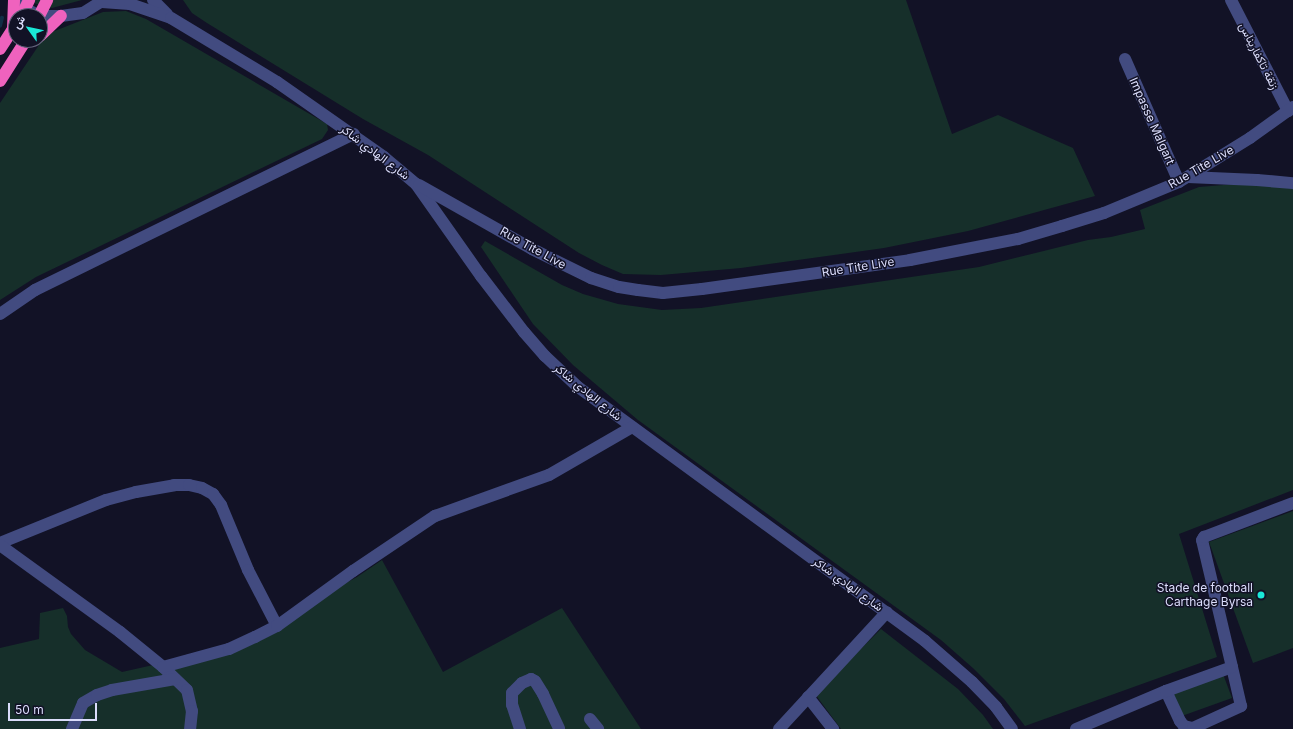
<!DOCTYPE html>
<html>
<head>
<meta charset="utf-8">
<style>
	body { margin:0 }
	#map { position:relative; width:1293px; height:729px; overflow:hidden; background:#121226; font-family:Inter,Vazirmatn,sans-serif }
	div>[style] { position:absolute }
	.green>* { inset:0; background:#162f2a }
	.stream>* { height:3.5px; margin:-1.75px; padding:0 1.75px; transform-origin:1.75px; border-radius:1.75px; background:#122e45 }
	.minor>* { height:12px; margin:-6px; padding:0 6px; transform-origin:6px; border-radius:6px; background:#424b80 }
	.highway>* { height:12px; margin:-6px; padding:0 6px; transform-origin:6px; border-radius:6px; background:#ef62be }
	.dots>* { width:11px; height:11px; translate:-50% -50%; box-sizing:border-box; border:2px solid #121226; border-radius:50% }
	span { translate:-50% -50%; white-space:nowrap; text-align:center; line-height:1.15; -webkit-text-stroke:3px #121226; paint-order:stroke }
	.street-label { font-size:12px; color:#dbddfb }
	.poi-label { font-size:12px; color:#dbddfb }
	.right { translate:-100% -50%; text-align:right }
	.north { position:absolute; left:8px; top:8px; width:40px; height:40px; box-sizing:border-box; background:#121226; border:1px solid #62637b; border-radius:50%; rotate:303deg; font-size:11px; font-weight:700; line-height:16px; text-align:center; color:#dbddfb }
	.north::after { content:''; display:block; margin:auto; width:14px; height:18px; background:#1ae8d8; clip-path:polygon(50% 0,100% 100%,50% 72%,0 100%) }
	.scale { position:absolute; left:8px; top:703px; width:89px; height:18px; box-sizing:border-box; border:2px solid #dbddfb; border-top:0; padding-left:5px; font-size:12px; line-height:14px; white-space:nowrap; color:#dbddfb; -webkit-text-stroke:3px #121226; paint-order:stroke }
</style>
</head>
<body>
<div id="map">
	<div class="green">
		<i style="clip-path:polygon(32px 0,82px 0,52px 8px,36px 4px)"></i>
		<i style="clip-path:polygon(183px 0,906px 0,952px 134px,998px 115px,1073px 148px,1095px 196px,968px 231px,884px 248px,741px 268px,661px 275px,623px 274px,602px 265px,579px 253px,428px 155px,363px 119px,207px 23px,192px 13px)"></i>
		<i style="clip-path:polygon(126px 11px,146px 19px,327px 124px,328px 130px,322px 139px,36px 277px,0 300px,0 103px,41px 42px,52px 32px,103px 12px)"></i>
		<i style="clip-path:polygon(1260px 182px,1293px 187px,1293px 490px,1179px 534px,1217px 657px,1025px 726px,1004px 699px,974px 669px,941px 640px,638px 420px,573px 365px,533px 324px,481px 247px,485px 241px,562px 285px,583px 294px,618px 304px,662px 310px,701px 308px,979px 267px,1088px 240px,1111px 237px,1145px 229px,1140px 210px,1199px 187px)"></i>
		<i style="clip-path:polygon(1293px 511px,1293px 648px,1253px 663px,1209px 542px)"></i>
		<i style="clip-path:polygon(382px 560px,443px 672px,562px 608px,641px 729px,0 729px,0 648px,39px 639px,40px 613px,63px 608px,67px 616px,68px 627px,71px 634px,85px 650px,122px 672px,180px 659px,236px 642px,357px 577px)"></i>
		<i style="clip-path:polygon(881px 629px,958px 689px,983px 715px,993px 729px,841px 729px,815px 694px)"></i>
		<i style="clip-path:polygon(1223px 674px,1232px 698px,1179px 717px,1169px 691px)"></i>
	</div>
	<div class="stream">
		<i style="left:0;top:26px;width:8px;rotate:-76deg"></i>
	</div>
	<div class="minor">
		<i style="left:20px;top:0;width:9px;rotate:58deg"></i>
		<i style="left:25px;top:8px;width:16px;rotate:30deg"></i>
		<i style="left:39px;top:16px;width:22px"></i>
		<i style="left:61px;top:16px;width:22px;rotate:-8deg"></i>
		<i style="left:83px;top:13px;width:25px;rotate:-32deg"></i>
		<i style="left:153px;top:0;width:20px;rotate:45deg"></i>
		<i style="left:1231px;top:0;width:125px;rotate:62.8deg"></i>
		<i style="left:102px;top:2px;width:28px;rotate:4deg"></i>
		<i style="left:130px;top:4px;width:43px;rotate:18.9deg"></i>
		<i style="left:171px;top:18px;width:124px;rotate:31.1deg"></i>
		<i style="left:277px;top:82px;width:131px;rotate:35deg"></i>
		<i style="left:384px;top:157px;width:42px;rotate:40.2deg"></i>
		<i style="left:416px;top:184px;width:113px;rotate:54.8deg"></i>
		<i style="left:481px;top:276px;width:71px;rotate:52.5deg"></i>
		<i style="left:524px;top:332px;width:32px;rotate:49deg"></i>
		<i style="left:545px;top:356px;width:45px;rotate:43.2deg"></i>
		<i style="left:578px;top:387px;width:430px;rotate:36.2deg"></i>
		<i style="left:925px;top:641px;width:62px;rotate:41.1deg"></i>
		<i style="left:972px;top:682px;width:35px;rotate:46deg"></i>
		<i style="left:996px;top:707px;width:27px;rotate:54deg"></i>
		<i style="left:1125px;top:59px;width:134px;rotate:66.3deg"></i>
		<i style="left:1188px;top:177px;width:69px;rotate:2.5deg"></i>
		<i style="left:1257px;top:180px;width:36px;rotate:5deg"></i>
		<i style="left:419px;top:185px;width:130px;rotate:29.5deg"></i>
		<i style="left:532px;top:249px;width:66px;rotate:26.2deg"></i>
		<i style="left:591px;top:278px;width:29px;rotate:18deg"></i>
		<i style="left:619px;top:287px;width:19px;rotate:9deg"></i>
		<i style="left:638px;top:290px;width:25px;rotate:7deg"></i>
		<i style="left:663px;top:293px;width:39px;rotate:-6deg"></i>
		<i style="left:702px;top:289px;width:210px;rotate:-7.9deg"></i>
		<i style="left:910px;top:260px;width:110px;rotate:-11deg"></i>
		<i style="left:1018px;top:239px;width:46px;rotate:-16.5deg"></i>
		<i style="left:1062px;top:226px;width:44px;rotate:-17.2deg"></i>
		<i style="left:1104px;top:213px;width:81px;rotate:-22.5deg"></i>
		<i style="left:1179px;top:182px;width:84px;rotate:-31.8deg"></i>
		<i style="left:1250px;top:138px;width:53px;rotate:-35.8deg"></i>
		<i style="left:0;top:314px;width:42px;rotate:-34.4deg"></i>
		<i style="left:35px;top:290px;width:355px;rotate:-26.1deg"></i>
		<i style="left:0;top:543px;width:114px;rotate:-22.1deg"></i>
		<i style="left:106px;top:500px;width:31px;rotate:-15deg"></i>
		<i style="left:136px;top:492px;width:39px;rotate:-10deg"></i>
		<i style="left:174px;top:485px;width:15px"></i>
		<i style="left:189px;top:485px;width:13px;rotate:13deg"></i>
		<i style="left:202px;top:488px;width:13px;rotate:29deg"></i>
		<i style="left:213px;top:494px;width:14px;rotate:54deg"></i>
		<i style="left:221px;top:505px;width:70px;rotate:67.4deg"></i>
		<i style="left:248px;top:570px;width:63px;rotate:62.6deg"></i>
		<i style="left:0;top:545px;width:148px;rotate:35.9deg"></i>
		<i style="left:120px;top:632px;width:55px;rotate:39.1deg"></i>
		<i style="left:163px;top:667px;width:33px;rotate:44deg"></i>
		<i style="left:187px;top:690px;width:22px;rotate:77deg"></i>
		<i style="left:192px;top:711px;width:18px;rotate:96deg"></i>
		<i style="left:163px;top:667px;width:68px;rotate:-15.3deg"></i>
		<i style="left:229px;top:649px;width:29px;rotate:-25deg"></i>
		<i style="left:255px;top:637px;width:25px;rotate:-27deg"></i>
		<i style="left:277px;top:626px;width:94px;rotate:-35.9deg"></i>
		<i style="left:353px;top:571px;width:99px;rotate:-33.9deg"></i>
		<i style="left:435px;top:516px;width:121px;rotate:-19.8deg"></i>
		<i style="left:549px;top:475px;width:96px;rotate:-30deg"></i>
		<i style="left:1166px;top:691px;width:33px;rotate:65deg"></i>
		<i style="left:1180px;top:721px;width:6px;rotate:51deg"></i>
		<i style="left:1184px;top:726px;width:9px;rotate:13deg"></i>
		<i style="left:1193px;top:728px;width:53px;rotate:-24.6deg"></i>
		<i style="left:1241px;top:706px;width:40px;rotate:-103deg"></i>
		<i style="left:808px;top:697px;width:41px;rotate:52deg"></i>
		<i style="left:590px;top:719px;width:13px;rotate:51deg"></i>
		<i style="left:72px;top:729px;width:28px;rotate:-67deg"></i>
		<i style="left:83px;top:703px;width:16px;rotate:-30deg"></i>
		<i style="left:97px;top:695px;width:16px;rotate:-18deg"></i>
		<i style="left:112px;top:690px;width:64px;rotate:-9.9deg"></i>
		<i style="left:520px;top:729px;width:25px;rotate:-108deg"></i>
		<i style="left:512px;top:705px;width:12px;rotate:-90deg"></i>
		<i style="left:512px;top:693px;width:14px;rotate:-45deg"></i>
		<i style="left:522px;top:683px;width:10px;rotate:-24deg"></i>
		<i style="left:531px;top:679px;width:4px;rotate:27deg"></i>
		<i style="left:535px;top:681px;width:15px;rotate:58deg"></i>
		<i style="left:543px;top:694px;width:38px;rotate:65deg"></i>
		<i style="left:779px;top:729px;width:159px;rotate:-47.3deg"></i>
		<i style="left:1076px;top:729px;width:98px;rotate:-22.9deg"></i>
		<i style="left:1166px;top:691px;width:70px;rotate:-20deg"></i>
		<i style="left:1232px;top:667px;width:130px;rotate:-103.3deg"></i>
		<i style="left:1202px;top:540px;width:4px;rotate:-56deg"></i>
		<i style="left:1204px;top:537px;width:95px;rotate:-20.9deg"></i>
	</div>
	<div class="highway">
		<i style="left:21px;top:16px;width:18px;rotate:-63deg"></i>
		<i style="left:39px;top:16px;width:18px;rotate:-63deg"></i>
		<i style="left:13px;top:29px;width:29px;rotate:-88deg"></i>
		<i style="left:40px;top:36px;width:29px;rotate:-44deg"></i>
		<i style="left:0;top:49px;width:30px;rotate:-57deg"></i>
		<i style="left:0;top:81px;width:49px;rotate:-57.6deg"></i>
	</div>
	<div class="dots">
		<i style="left:1261px;top:595px;background:#1ae8d8"></i>
	</div>
	<div class="street-label">
		<span style="left:1259px;top:56px;rotate:63deg">زنقة تاكفاريناس</span>
		<span style="left:1152px;top:121px;rotate:66deg">Impasse Malgart</span>
		<span style="left:375px;top:152px;rotate:37deg">شارع الهادي شاكر</span>
		<span style="left:1201px;top:167px;rotate:-30deg">Rue Tite Live</span>
		<span style="left:533px;top:248px;rotate:29deg">Rue Tite Live</span>
		<span style="left:858px;top:267px;rotate:-9deg">Rue Tite Live</span>
		<span style="left:588px;top:392px;rotate:39deg">شارع الهادي شاكر</span>
		<span style="left:848px;top:584px;rotate:36deg">شارع الهادي شاكر</span>
	</div>
	<div class="poi-label">
		<span class="right" style="left:1253px;top:595px">Stade de football<br>Carthage Byrsa</span>
	</div>
	<div class="north">ش</div>
	<div class="scale">50 m</div>
</div>
</body>
</html>
